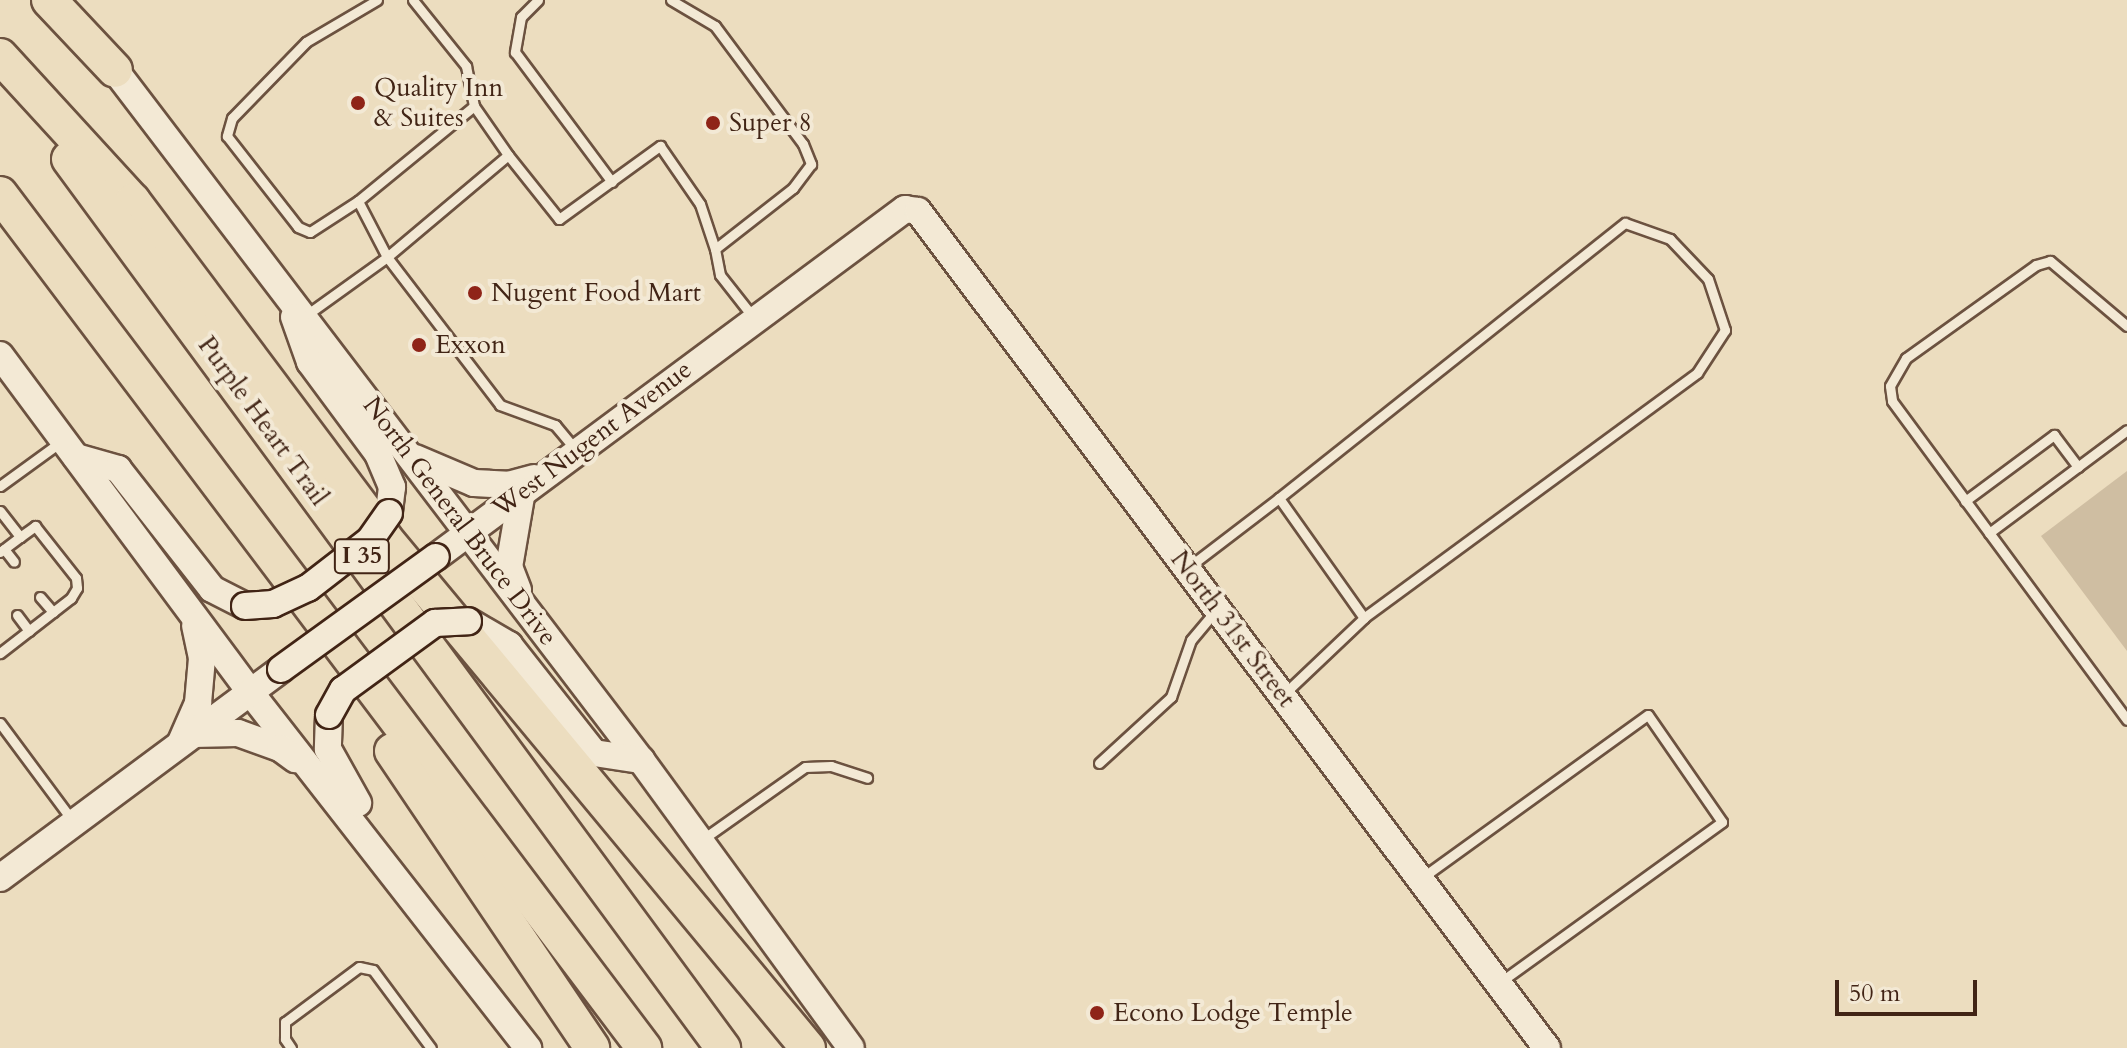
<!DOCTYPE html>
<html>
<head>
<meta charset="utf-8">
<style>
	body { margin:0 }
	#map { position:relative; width:2127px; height:1048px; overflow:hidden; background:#ecddbf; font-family:Cardo,serif }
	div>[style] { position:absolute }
	.green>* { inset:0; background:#cfbea2 }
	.roads { filter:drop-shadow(2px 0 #6c5240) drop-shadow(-2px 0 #6c5240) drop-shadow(0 2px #6c5240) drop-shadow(0 -2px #6c5240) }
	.lane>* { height:9px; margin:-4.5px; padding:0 4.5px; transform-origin:4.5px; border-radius:4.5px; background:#f3e9d5 }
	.secondary>* { height:26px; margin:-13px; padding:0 13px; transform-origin:13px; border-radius:13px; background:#f3e9d5 }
	.highway>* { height:34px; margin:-17px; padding:0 17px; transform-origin:17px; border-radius:17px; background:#ecddbf }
	.bridges { filter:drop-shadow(2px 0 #412415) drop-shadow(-2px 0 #412415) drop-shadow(0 2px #412415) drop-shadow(0 -2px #412415) }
	.secondary-bridge>* { height:26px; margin:-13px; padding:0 13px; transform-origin:13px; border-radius:13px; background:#f3e9d5 }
	.dots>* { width:22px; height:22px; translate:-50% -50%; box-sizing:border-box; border:4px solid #f3e9d5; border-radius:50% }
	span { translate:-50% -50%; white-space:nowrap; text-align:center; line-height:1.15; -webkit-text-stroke:8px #f3e9d5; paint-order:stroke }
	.shield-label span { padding:2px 6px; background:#f3e9d5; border:2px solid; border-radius:6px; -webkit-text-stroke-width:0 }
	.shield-label { font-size:24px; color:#412415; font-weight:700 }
	.poi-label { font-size:26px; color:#412415 }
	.left { translate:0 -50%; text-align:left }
	.street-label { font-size:26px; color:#412415 }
	.scale { position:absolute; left:1835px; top:980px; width:142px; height:36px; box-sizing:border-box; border:4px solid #412415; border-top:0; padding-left:10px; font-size:24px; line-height:28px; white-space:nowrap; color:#412415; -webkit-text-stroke:6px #f3e9d5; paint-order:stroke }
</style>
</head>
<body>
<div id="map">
	<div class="green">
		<i style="clip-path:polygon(2127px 471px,2127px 651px,2041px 536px)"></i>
	</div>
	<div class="roads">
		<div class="lane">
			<i style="left:377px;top:0;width:82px;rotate:149.4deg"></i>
			<i style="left:306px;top:42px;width:106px;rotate:134.2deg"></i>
			<i style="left:232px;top:118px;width:19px;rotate:106deg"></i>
			<i style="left:227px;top:136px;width:115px;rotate:52deg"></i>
			<i style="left:298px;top:227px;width:13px;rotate:23deg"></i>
			<i style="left:310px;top:232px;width:57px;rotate:-32.9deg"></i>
			<i style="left:358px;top:201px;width:63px;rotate:62.6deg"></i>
			<i style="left:387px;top:257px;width:186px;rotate:52.6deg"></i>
			<i style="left:500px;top:405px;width:59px;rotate:20deg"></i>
			<i style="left:555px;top:425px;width:33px;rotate:50deg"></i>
			<i style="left:413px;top:0;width:85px;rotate:51.2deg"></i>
			<i style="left:466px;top:66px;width:41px;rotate:78.7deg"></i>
			<i style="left:474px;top:106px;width:60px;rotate:55.2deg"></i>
			<i style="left:538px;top:0;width:24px;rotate:135deg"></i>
			<i style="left:521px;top:17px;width:36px;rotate:100deg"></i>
			<i style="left:515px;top:52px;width:162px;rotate:53.3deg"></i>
			<i style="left:671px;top:0;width:51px;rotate:30.6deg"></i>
			<i style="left:715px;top:26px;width:147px;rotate:53.3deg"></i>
			<i style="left:803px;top:144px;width:22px;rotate:68deg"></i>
			<i style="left:811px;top:164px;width:30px;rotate:127deg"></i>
			<i style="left:793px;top:188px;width:99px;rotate:142deg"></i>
			<i style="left:715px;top:249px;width:26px;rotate:79deg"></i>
			<i style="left:720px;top:275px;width:53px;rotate:51.8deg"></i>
			<i style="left:358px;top:201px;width:150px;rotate:-39.3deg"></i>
			<i style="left:305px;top:316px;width:101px;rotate:-35.7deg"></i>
			<i style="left:387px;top:257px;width:158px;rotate:-40.1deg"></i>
			<i style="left:508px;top:155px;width:82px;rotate:51.4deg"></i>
			<i style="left:559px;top:219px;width:125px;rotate:-35.9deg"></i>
			<i style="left:660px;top:146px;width:70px;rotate:55.4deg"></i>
			<i style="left:700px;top:204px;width:47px;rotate:71.6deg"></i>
			<i style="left:2127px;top:326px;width:101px;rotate:-139.8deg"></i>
			<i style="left:2050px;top:261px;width:15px;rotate:164deg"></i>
			<i style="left:2036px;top:265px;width:160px;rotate:144.4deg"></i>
			<i style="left:1906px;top:358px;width:32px;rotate:120deg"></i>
			<i style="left:1890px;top:386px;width:15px;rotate:82deg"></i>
			<i style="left:1892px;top:401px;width:396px;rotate:53.6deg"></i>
			<i style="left:0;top:486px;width:77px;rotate:-36deg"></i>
			<i style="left:1279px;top:498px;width:442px;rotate:-38.5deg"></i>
			<i style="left:1625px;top:223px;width:48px;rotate:19.6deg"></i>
			<i style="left:1670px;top:239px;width:55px;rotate:46.5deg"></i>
			<i style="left:1708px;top:279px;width:54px;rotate:71.6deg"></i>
			<i style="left:1725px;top:330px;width:51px;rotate:123.1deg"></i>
			<i style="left:1697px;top:373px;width:413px;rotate:143.7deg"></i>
			<i style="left:1965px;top:501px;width:111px;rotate:-36.6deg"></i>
			<i style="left:2054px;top:435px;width:40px;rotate:53deg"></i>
			<i style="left:0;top:511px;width:33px;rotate:52deg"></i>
			<i style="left:20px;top:537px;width:19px;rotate:-36deg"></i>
			<i style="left:35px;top:526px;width:66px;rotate:51.7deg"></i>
			<i style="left:76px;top:578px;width:10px;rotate:84deg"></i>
			<i style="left:77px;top:588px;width:12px;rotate:121deg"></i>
			<i style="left:71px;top:598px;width:90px;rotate:142.2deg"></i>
			<i style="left:1989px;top:533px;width:172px;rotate:-36.7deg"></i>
			<i style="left:4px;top:549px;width:16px;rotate:52deg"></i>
			<i style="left:0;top:552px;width:25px;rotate:-37deg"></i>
			<i style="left:1190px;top:566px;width:112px;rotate:-37.4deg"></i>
			<i style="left:1279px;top:498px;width:147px;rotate:54.7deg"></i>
			<i style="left:1364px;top:618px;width:110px;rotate:136.5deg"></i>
			<i style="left:40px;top:597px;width:20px;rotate:49deg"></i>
			<i style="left:17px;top:615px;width:20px;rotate:53deg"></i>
			<i style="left:0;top:723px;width:121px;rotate:53.4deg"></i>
			<i style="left:1099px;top:763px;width:98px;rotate:-42.5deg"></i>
			<i style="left:1171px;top:697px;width:60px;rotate:-70.7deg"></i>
			<i style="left:1191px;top:640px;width:38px;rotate:-50deg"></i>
			<i style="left:703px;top:839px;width:125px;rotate:-35.2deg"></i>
			<i style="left:805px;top:767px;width:26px;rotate:-2deg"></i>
			<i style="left:831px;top:766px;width:38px;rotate:18deg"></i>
			<i style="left:1423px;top:877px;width:277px;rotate:-35.8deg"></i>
			<i style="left:1648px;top:715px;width:130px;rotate:55.3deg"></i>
			<i style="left:1722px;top:822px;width:274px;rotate:144.2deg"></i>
			<i style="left:291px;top:1048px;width:11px;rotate:-124deg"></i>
			<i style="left:285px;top:1039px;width:17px;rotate:-90deg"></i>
			<i style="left:285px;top:1022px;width:92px;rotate:-36.6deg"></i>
			<i style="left:359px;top:967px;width:14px;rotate:12deg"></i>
			<i style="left:373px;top:970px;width:97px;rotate:53.4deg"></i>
		</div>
		<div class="secondary">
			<i style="left:105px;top:57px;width:884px;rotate:52.68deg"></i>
			<i style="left:641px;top:760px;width:356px;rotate:53.9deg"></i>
			<i style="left:294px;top:317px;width:48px;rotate:70.4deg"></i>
			<i style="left:310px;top:362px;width:114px;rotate:53.5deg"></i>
			<i style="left:378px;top:454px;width:36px;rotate:67deg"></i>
			<i style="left:392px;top:487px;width:26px;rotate:97deg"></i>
			<i style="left:0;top:355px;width:420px;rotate:53.4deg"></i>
			<i style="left:250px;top:692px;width:452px;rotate:52deg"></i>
			<i style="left:76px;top:457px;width:44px;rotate:15.9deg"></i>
			<i style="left:118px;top:469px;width:152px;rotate:51.9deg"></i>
			<i style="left:212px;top:589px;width:37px;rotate:27deg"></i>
			<i style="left:415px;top:458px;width:64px;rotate:23deg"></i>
			<i style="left:474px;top:483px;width:34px;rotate:3deg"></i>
			<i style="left:508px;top:485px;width:27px;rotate:-15deg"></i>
			<i style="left:436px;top:557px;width:584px;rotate:-36.58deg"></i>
			<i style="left:905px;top:209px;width:13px;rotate:9deg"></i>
			<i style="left:918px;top:211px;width:1047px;rotate:53.08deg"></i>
			<i style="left:518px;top:590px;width:25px;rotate:-111deg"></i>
			<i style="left:509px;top:567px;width:77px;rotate:-80.3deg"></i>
			<i style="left:468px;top:621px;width:48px;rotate:30.3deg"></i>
			<i style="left:509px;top:645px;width:137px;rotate:51.8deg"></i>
			<i style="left:594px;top:753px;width:48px;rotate:8.5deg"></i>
			<i style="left:329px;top:715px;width:34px;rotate:92deg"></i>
			<i style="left:328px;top:749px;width:62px;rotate:60.9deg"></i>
			<i style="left:193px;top:734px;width:45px;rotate:-1.3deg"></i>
			<i style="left:238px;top:733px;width:45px;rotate:19.7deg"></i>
			<i style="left:280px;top:748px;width:19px;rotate:36deg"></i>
			<i style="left:181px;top:742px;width:43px;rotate:-66.4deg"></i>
			<i style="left:198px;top:703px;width:45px;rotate:-84.9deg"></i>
			<i style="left:202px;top:658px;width:33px;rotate:-102deg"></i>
			<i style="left:0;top:878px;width:350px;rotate:-36.6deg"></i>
		</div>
		<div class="highway">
			<i style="left:49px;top:0;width:96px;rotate:46.7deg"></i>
			<i style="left:0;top:56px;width:197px;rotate:47.5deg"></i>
			<i style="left:133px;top:201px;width:419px;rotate:53.2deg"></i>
			<i style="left:384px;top:537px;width:664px;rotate:50.32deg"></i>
			<i style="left:69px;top:159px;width:1104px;rotate:53.66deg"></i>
			<i style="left:0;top:194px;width:1070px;rotate:52.98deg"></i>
			<i style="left:392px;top:751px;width:358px;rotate:56deg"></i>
		</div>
	</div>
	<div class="bridges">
		<div class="secondary-bridge">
			<i style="left:245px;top:606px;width:28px;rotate:-4deg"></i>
			<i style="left:273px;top:604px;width:38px;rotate:-25deg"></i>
			<i style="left:308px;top:588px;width:78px;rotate:-37.7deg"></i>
			<i style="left:370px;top:540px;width:33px;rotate:-55deg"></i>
			<i style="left:281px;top:669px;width:191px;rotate:-35.9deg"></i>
			<i style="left:329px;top:715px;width:29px;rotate:-61deg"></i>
			<i style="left:343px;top:690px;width:114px;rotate:-36.1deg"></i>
			<i style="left:435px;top:623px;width:33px;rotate:-3deg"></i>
		</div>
	</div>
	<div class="dots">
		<i style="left:358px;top:103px;background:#8f2418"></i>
		<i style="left:713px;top:123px;background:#8f2418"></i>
		<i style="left:475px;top:293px;background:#8f2418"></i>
		<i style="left:419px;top:345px;background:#8f2418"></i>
		<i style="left:1097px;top:1013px;background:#8f2418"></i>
	</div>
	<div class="shield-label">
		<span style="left:362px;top:556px">I 35</span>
	</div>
	<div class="poi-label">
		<span class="left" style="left:374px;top:103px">Quality Inn<br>&amp; Suites</span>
		<span class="left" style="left:729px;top:123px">Super 8</span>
		<span class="left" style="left:491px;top:293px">Nugent Food Mart</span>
		<span class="left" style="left:435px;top:345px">Exxon</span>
		<span class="left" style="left:1113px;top:1013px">Econo Lodge Temple</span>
	</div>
	<div class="street-label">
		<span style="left:263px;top:421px;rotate:54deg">Purple Heart Trail</span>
		<span style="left:592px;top:439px;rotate:-37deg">West Nugent Avenue</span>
		<span style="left:460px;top:521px;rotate:53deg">North General Bruce Drive</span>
		<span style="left:1233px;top:629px;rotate:53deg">North 31st Street</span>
	</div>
	<div class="scale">50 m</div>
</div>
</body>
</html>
